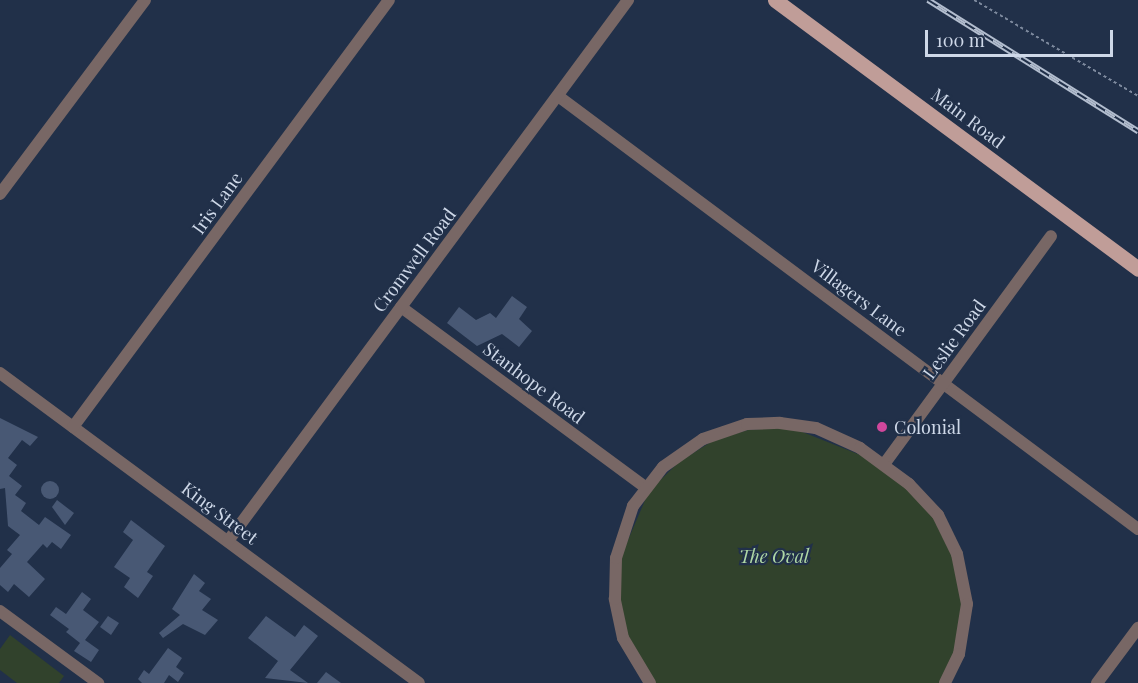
<!DOCTYPE html>
<html>
<head>
<meta charset="utf-8">
<style>
	body { margin:0 }
	#map { position:relative; width:1138px; height:683px; overflow:hidden; background:#213049; font-family:"Playfair Display",serif }
	div>[style] { position:absolute }
	.green>* { inset:0; background:#31422c }
	.building>* { inset:0; background:#485874 }
	.round { border-radius:50% }
	.path>* { height:2px; margin-top:-1px; transform-origin:0; background:repeating-linear-gradient(90deg,#7e8a9e 0 3px,transparent 0 6px) }
	.minor>* { height:12px; margin:-6px; padding:0 6px; transform-origin:6px; border-radius:6px; background:#786765 }
	.major>* { height:15px; margin:-7.5px; padding:0 7.5px; transform-origin:7.5px; border-radius:7.5px; background:#c09d98 }
	.rail>* { height:6px; margin-top:-3px; transform-origin:0; background:repeating-linear-gradient(90deg,#213049 0 11px,#b3becf 0 22px); box-sizing:border-box; border-block:2px solid #b3becf }
	.dots>* { width:16px; height:16px; translate:-50% -50%; box-sizing:border-box; border:3px solid #213049; border-radius:50% }
	span { translate:-50% -50%; white-space:nowrap; text-align:center; line-height:1.15; -webkit-text-stroke:4.5px #213049; paint-order:stroke }
	.street-label { font-size:18px; color:#ced8e8 }
	.poi-label { font-size:18px; color:#ced8e8 }
	.left { translate:0 -50%; text-align:left }
	.park-label { font-size:18px; color:#afd7a5; font-style:italic }
	.scale { position:absolute; left:925px; top:30px; width:188px; height:27px; box-sizing:border-box; border:3px solid #ced8e8; border-top:0; padding-left:8px; font-size:18px; line-height:21px; white-space:nowrap; color:#ced8e8; -webkit-text-stroke:4px #213049; paint-order:stroke }
</style>
</head>
<body>
<div id="map">
	<div class="green">
		<i style="clip-path:polygon(790px 427px,888px 466px,946px 532px,967px 614px,944px 683px,652px 683px,620px 633px,619px 561px,649px 491px,679px 462px,714px 440px,748px 430px)"></i>
		<i style="clip-path:polygon(10px 635px,64px 676px,59px 683px,17px 683px,0 670px,0 649px)"></i>
	</div>
	<div class="building">
		<i style="clip-path:polygon(512px 296px,527px 307px,519px 319px,532px 331px,519px 347px,502px 334px,477px 346px,447px 323px,459px 307px,476px 320px,490px 313px,496px 318px)"></i>
		<i style="clip-path:polygon(0 418px,38px 437px,30px 446px,22px 440px,8px 458px,17px 465px,9px 476px,22px 486px,15px 495px,26px 503px,21px 511px,39px 525px,45px 517px,71px 535px,61px 549px,52px 542px,47px 548px,43px 544px,27px 562px,45px 579px,29px 597px,14px 584px,8px 592px,0 585px,0 568px,12px 554px,7px 550px,20px 535px,8px 526px,5px 488px,0 489px)"></i>
		<i class="round" style="left:41px;top:481px;width:18px;height:18px"></i>
		<i style="clip-path:polygon(57px 500px,74px 513px,65px 525px,52px 507px)"></i>
		<i style="clip-path:polygon(131px 520px,165px 546px,147px 572px,153px 576px,138px 598px,124px 587px,130px 578px,114px 567px,133px 540px,123px 532px)"></i>
		<i style="clip-path:polygon(194px 574px,205px 583px,199px 591px,211px 599px,202px 610px,218px 620px,205px 635px,183px 624px,163px 638px,159px 633px,180px 615px,172px 609px)"></i>
		<i style="clip-path:polygon(82px 592px,91px 599px,83px 610px,99px 622px,85px 640px,99px 650px,91px 662px,74px 651px,80px 643px,66px 632px,69px 629px,50px 615px,56px 607px,66px 614px)"></i>
		<i style="clip-path:polygon(108px 616px,119px 623px,111px 635px,100px 627px)"></i>
		<i style="clip-path:polygon(266px 616px,295px 637px,304px 625px,318px 636px,290px 670px,308px 683px,265px 678px,278px 661px,248px 638px)"></i>
		<i style="clip-path:polygon(168px 648px,182px 658px,176px 667px,184px 673px,178px 682px,169px 675px,164px 683px,142px 683px,138px 679px,144px 670px,149px 674px)"></i>
		<i style="clip-path:polygon(326px 672px,341px 683px,317px 683px)"></i>
	</div>
	<div class="path">
		<i style="left:974px;top:0;width:190px;rotate:30.3deg"></i>
	</div>
	<div class="minor">
		<i style="left:558px;top:96px;width:724px;rotate:36.74deg"></i>
		<i style="left:0;top:194px;width:242px;rotate:-53.2deg"></i>
		<i style="left:401px;top:307px;width:303px;rotate:36.4deg"></i>
		<i style="left:0;top:373px;width:521px;rotate:36.5deg"></i>
		<i style="left:73px;top:427px;width:531px;rotate:-53.5deg"></i>
		<i style="left:885px;top:463px;width:281px;rotate:-53.8deg"></i>
		<i style="left:228px;top:541px;width:673px;rotate:-53.52deg"></i>
		<i style="left:0;top:611px;width:122px;rotate:36.3deg"></i>
		<i style="left:650px;top:683px;width:52px;rotate:-121deg"></i>
		<i style="left:623px;top:638px;width:40px;rotate:-102deg"></i>
		<i style="left:615px;top:599px;width:41px;rotate:-88.6deg"></i>
		<i style="left:616px;top:558px;width:55px;rotate:-71.9deg"></i>
		<i style="left:633px;top:506px;width:49px;rotate:-52.4deg"></i>
		<i style="left:663px;top:467px;width:49px;rotate:-35deg"></i>
		<i style="left:703px;top:439px;width:46px;rotate:-18.8deg"></i>
		<i style="left:747px;top:424px;width:33px;rotate:-2deg"></i>
		<i style="left:780px;top:423px;width:36px;rotate:8deg"></i>
		<i style="left:816px;top:428px;width:48px;rotate:24.4deg"></i>
		<i style="left:860px;top:448px;width:61px;rotate:36.3deg"></i>
		<i style="left:909px;top:484px;width:42px;rotate:46.9deg"></i>
		<i style="left:938px;top:515px;width:43px;rotate:64deg"></i>
		<i style="left:957px;top:554px;width:51px;rotate:78.7deg"></i>
		<i style="left:967px;top:604px;width:51px;rotate:99.1deg"></i>
		<i style="left:959px;top:654px;width:32px;rotate:116deg"></i>
		<i style="left:1097px;top:683px;width:69px;rotate:-53.3deg"></i>
	</div>
	<div class="major">
		<i style="left:775px;top:0;width:452px;rotate:36.5deg"></i>
	</div>
	<div class="rail">
		<i style="left:928px;top:0;width:248px;rotate:32deg"></i>
	</div>
	<div class="dots">
		<i style="left:882px;top:427px;background:#d1479c"></i>
	</div>
	<div class="street-label">
		<span style="left:968px;top:118px;rotate:37deg">Main Road</span>
		<span style="left:217px;top:203px;rotate:-54deg">Iris Lane</span>
		<span style="left:414px;top:260px;rotate:-53deg">Cromwell Road</span>
		<span style="left:859px;top:298px;rotate:37deg">Villagers Lane</span>
		<span style="left:954px;top:339px;rotate:-54deg">Leslie Road</span>
		<span style="left:534px;top:383px;rotate:37deg">Stanhope Road</span>
		<span style="left:220px;top:513px;rotate:37deg">King Street</span>
	</div>
	<div class="poi-label">
		<span class="left" style="left:894px;top:427px">Colonial</span>
	</div>
	<div class="park-label">
		<span style="left:774px;top:556px">The Oval</span>
	</div>
	<div class="scale">100 m</div>
</div>
</body>
</html>
